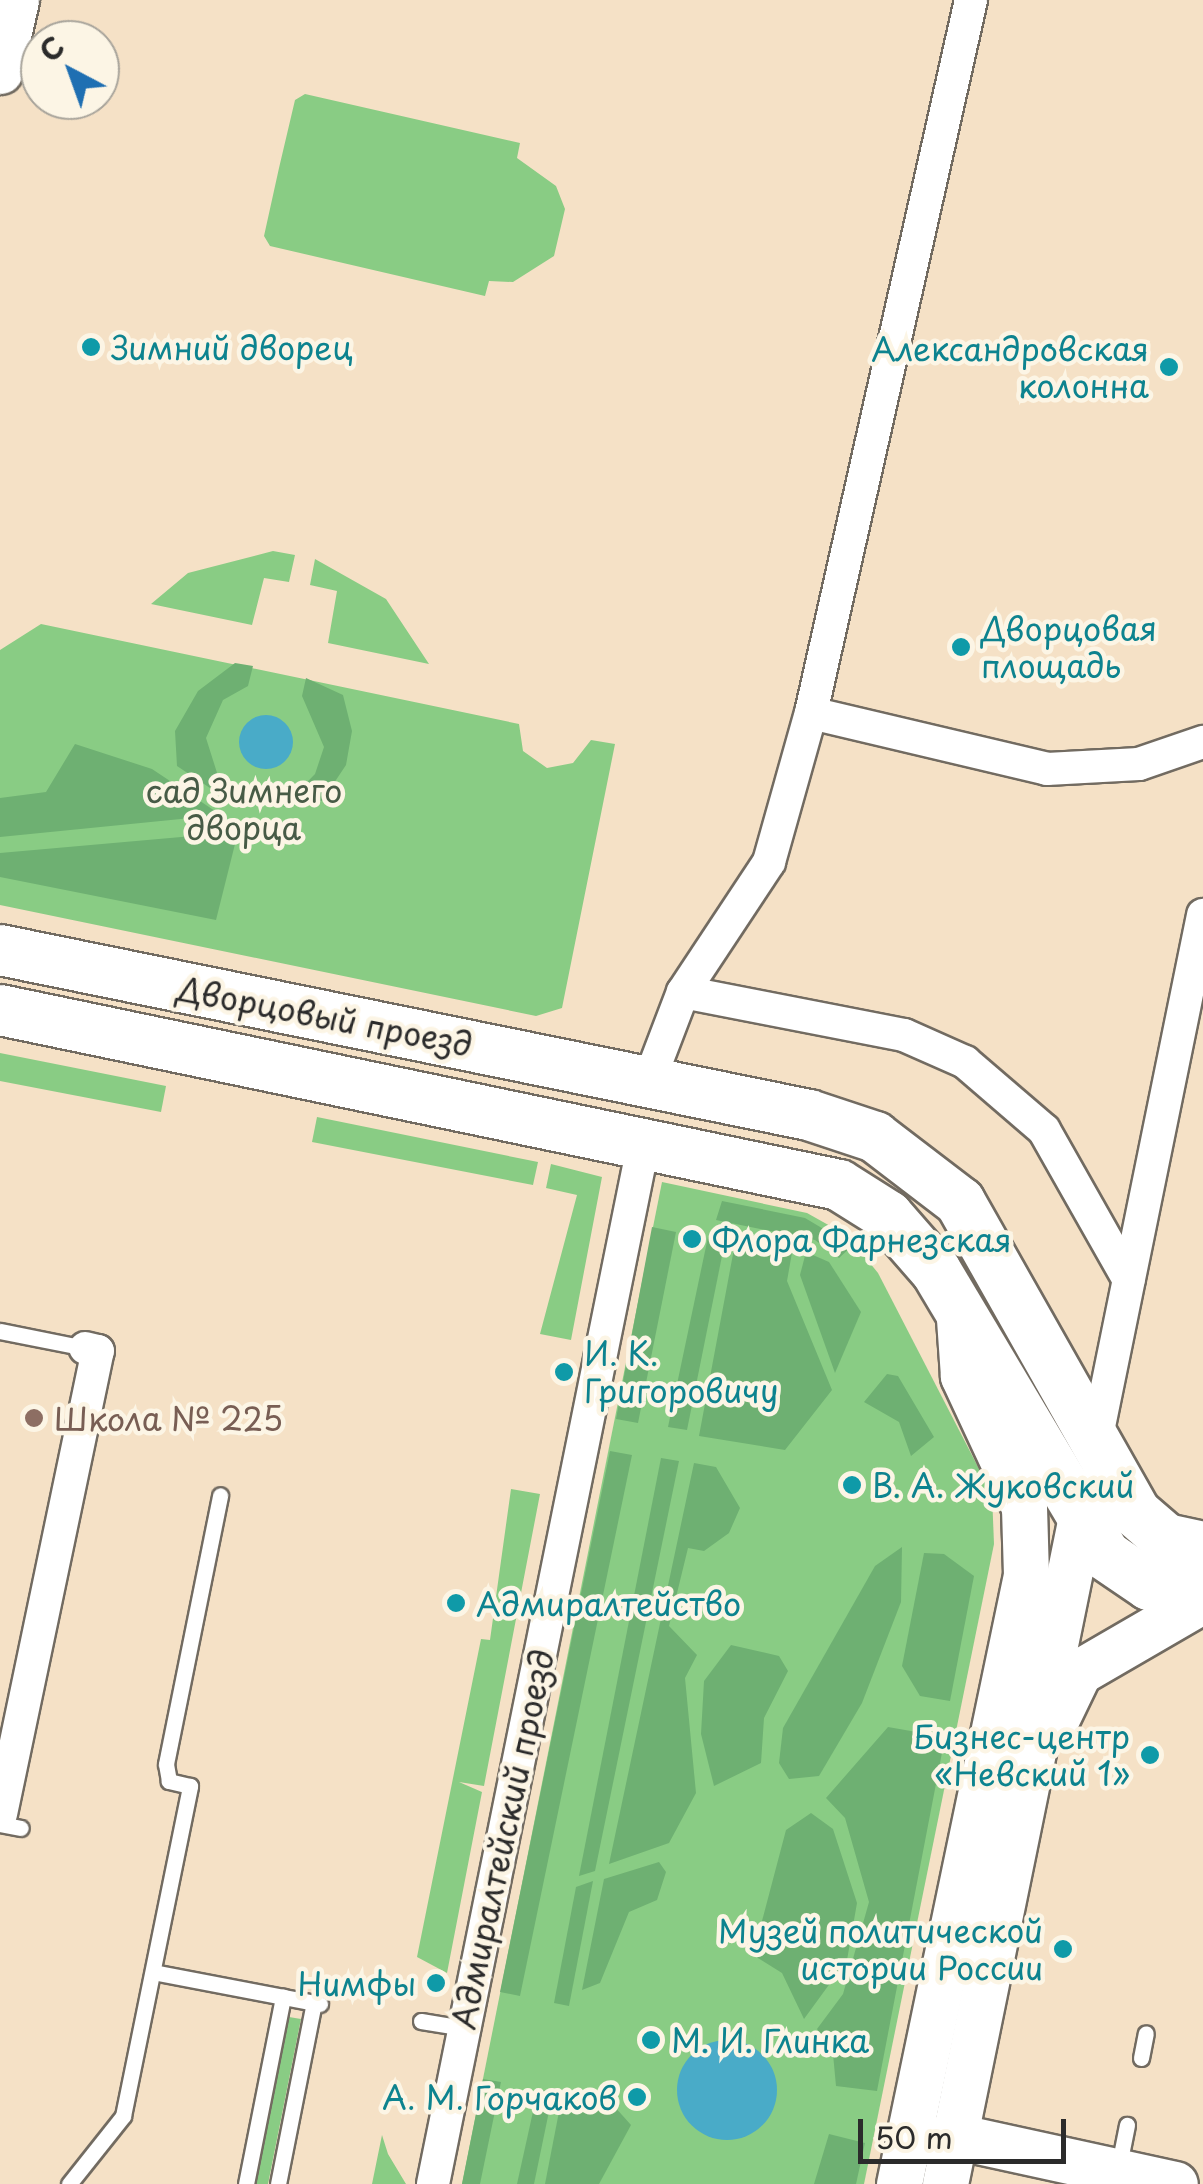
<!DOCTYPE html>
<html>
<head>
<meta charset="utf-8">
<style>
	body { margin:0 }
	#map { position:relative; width:1203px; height:2184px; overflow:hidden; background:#f5e1c6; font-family:"Playpen Sans",sans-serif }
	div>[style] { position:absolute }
	.green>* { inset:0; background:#89cc84 }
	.forest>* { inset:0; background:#6eb072 }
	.water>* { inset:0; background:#49abc8 }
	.round { border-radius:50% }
	.roads { filter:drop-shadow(2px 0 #726b61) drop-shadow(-2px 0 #726b61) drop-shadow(0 2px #726b61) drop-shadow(0 -2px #726b61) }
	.lane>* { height:15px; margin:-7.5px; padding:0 7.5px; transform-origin:7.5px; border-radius:7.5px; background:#fff }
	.street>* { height:32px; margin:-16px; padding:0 16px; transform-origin:16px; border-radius:16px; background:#fff }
	.secondary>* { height:45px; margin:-22.5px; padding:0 22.5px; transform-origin:22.5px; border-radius:22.5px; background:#fff }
	.primary>* { height:50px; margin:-25px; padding:0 25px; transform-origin:25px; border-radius:25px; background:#fff }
	.dots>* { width:28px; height:28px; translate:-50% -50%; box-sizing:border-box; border:5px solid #fcf5e5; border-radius:50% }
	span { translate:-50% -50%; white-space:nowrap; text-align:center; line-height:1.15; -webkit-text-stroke:9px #fcf5e5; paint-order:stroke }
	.culture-label { font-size:32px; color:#0d838f }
	.left { translate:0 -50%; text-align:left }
	.right { translate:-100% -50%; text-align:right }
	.park-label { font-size:32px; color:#475b46 }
	.street-label { font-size:32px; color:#2b2b2b }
	.education-label { font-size:32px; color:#785e54 }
	.north { position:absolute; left:20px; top:20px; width:100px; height:100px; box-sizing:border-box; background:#fcf5e5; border:2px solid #a8a49b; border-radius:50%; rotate:319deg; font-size:28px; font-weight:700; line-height:40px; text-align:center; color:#2b2b2b }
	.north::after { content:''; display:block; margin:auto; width:35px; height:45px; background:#1f6fb2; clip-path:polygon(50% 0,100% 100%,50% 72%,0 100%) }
	.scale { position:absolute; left:858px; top:2119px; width:208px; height:45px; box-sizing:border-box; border:5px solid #2b2b2b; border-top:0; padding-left:12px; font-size:30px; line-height:35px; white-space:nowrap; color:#2b2b2b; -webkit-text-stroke:8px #fcf5e5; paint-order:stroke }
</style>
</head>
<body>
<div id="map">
	<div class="green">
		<i style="clip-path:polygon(305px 94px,520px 143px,517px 158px,556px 186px,565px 209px,554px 256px,513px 282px,489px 281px,485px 296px,270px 246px,264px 236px,279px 168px,295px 100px)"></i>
		<i style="clip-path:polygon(273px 551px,295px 555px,289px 582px,264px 578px,252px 625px,151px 604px,188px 573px)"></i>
		<i style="clip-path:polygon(315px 559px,386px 599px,429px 664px,328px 643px,337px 591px,310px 585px)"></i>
		<i style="clip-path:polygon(41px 624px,519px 724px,523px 751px,547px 768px,573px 763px,591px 740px,615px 744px,562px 1008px,536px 1016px,0 905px,0 650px)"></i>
		<i style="clip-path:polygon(0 1053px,166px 1086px,161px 1112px,0 1081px)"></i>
		<i style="clip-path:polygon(317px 1117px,538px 1162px,533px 1185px,312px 1142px)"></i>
		<i style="clip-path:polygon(551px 1164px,602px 1177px,571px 1340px,540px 1334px,577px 1195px,546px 1188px)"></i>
		<i style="clip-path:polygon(662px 1182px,807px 1213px,848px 1236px,878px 1273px,992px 1494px,994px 1544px,864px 2184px,462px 2184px)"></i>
		<i style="clip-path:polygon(511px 1489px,540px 1494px,484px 1786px,459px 1782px,482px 1792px,447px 1973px,417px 1957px,481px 1639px,490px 1640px)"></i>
		<i style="clip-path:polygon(289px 2017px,301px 2019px,268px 2184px,256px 2184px)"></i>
		<i style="clip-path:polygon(382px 2135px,388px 2154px,406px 2184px,372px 2184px)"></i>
	</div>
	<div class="forest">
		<i style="clip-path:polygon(235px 663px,253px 666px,248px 686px,223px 700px,206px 738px,225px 798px,177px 766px,175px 731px,198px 691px)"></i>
		<i style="clip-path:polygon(306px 678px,343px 695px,352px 731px,346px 765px,322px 801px,283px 807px,315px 774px,324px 747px,302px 696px)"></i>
		<i style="clip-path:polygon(75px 744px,152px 769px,221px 815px,0 837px,0 798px,46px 792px)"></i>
		<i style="clip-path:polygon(238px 832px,216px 920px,0 877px,0 853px)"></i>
		<i style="clip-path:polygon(722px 1201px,805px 1218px,852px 1246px,839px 1258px,815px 1240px,716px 1220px)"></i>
		<i style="clip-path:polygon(652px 1227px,676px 1232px,638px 1423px,616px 1419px)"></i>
		<i style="clip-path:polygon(708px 1237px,725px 1241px,687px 1430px,668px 1427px)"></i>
		<i style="clip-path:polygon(736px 1238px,793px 1247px,787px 1281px,832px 1390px,785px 1450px,699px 1436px)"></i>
		<i style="clip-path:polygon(806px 1252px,829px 1262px,861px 1312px,835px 1373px,800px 1275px)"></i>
		<i style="clip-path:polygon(887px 1374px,898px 1376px,934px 1437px,911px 1456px,899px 1422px,864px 1402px)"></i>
		<i style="clip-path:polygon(610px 1451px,632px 1455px,520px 1996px,500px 1992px)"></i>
		<i style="clip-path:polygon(661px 1458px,679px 1461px,595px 1871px,579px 1876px)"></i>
		<i style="clip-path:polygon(694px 1463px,716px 1467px,740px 1508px,729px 1533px,704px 1551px,688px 1548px,669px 1626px,697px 1655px,685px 1678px,696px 1793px,669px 1843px,609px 1864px)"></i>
		<i style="clip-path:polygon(902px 1547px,901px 1602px,862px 1703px,819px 1776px,789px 1779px,779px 1763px,783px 1728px,875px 1566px)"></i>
		<i style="clip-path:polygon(924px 1553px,944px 1554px,974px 1576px,950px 1701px,920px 1696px,902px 1666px)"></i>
		<i style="clip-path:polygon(731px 1645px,779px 1656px,788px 1671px,764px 1718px,761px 1763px,714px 1786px,701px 1734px,704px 1681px)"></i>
		<i style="clip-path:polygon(888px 1727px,945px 1737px,877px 2091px,836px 2086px,833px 2054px,817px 2029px,843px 1994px,869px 1902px,845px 1818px,826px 1798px)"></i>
		<i style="clip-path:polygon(811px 1813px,833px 1829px,857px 1903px,847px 1960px,804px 2019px,782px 1973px,753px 1955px,786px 1830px)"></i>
		<i style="clip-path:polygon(659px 1862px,666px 1872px,657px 1900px,629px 1912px,600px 1983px,582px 1990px,604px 1879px)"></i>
		<i style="clip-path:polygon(593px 1881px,569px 2006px,554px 2003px,576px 1887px)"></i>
		<i style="clip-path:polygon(483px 2079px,501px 2082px,480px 2184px,462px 2184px)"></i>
		<i style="clip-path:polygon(538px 2089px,553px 2092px,534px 2184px,517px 2184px)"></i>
		<i style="clip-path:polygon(563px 2091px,605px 2096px,631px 2125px,599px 2184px,545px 2184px)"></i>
		<i style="clip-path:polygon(829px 2134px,865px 2143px,856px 2184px,814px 2184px)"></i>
	</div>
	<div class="water">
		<i class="round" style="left:239px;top:715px;width:54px;height:54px"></i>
		<i class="round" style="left:677px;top:2040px;width:100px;height:100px"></i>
	</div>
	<div class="roads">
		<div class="lane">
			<i style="left:0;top:1331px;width:87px;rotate:11.3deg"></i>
			<i style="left:0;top:1824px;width:21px;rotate:11deg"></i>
			<i style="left:153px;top:1972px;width:170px;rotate:10.8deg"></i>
			<i style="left:421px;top:2021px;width:44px;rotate:9.2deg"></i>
			<i style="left:1141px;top:2058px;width:25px;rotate:-79deg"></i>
			<i style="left:1119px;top:2165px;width:41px;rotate:-78.7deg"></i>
			<i style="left:69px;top:2184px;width:87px;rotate:-51.5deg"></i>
			<i style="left:123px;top:2116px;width:337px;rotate:-78.5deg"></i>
			<i style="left:190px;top:1786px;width:22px;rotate:-167deg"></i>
			<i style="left:169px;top:1781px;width:17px;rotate:-100deg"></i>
			<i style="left:166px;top:1764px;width:274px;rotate:-78.6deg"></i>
			<i style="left:246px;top:2184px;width:191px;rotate:-78.8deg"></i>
			<i style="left:278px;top:2184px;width:185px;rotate:-78.8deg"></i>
		</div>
		<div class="street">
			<i style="left:971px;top:0;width:731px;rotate:102.65deg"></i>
			<i style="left:811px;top:713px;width:243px;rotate:13.3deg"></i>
			<i style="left:1047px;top:769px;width:92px;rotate:-3.1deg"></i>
			<i style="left:1139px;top:764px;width:68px;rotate:-19deg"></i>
			<i style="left:683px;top:992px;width:225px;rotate:11deg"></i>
			<i style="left:904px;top:1035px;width:67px;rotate:23.9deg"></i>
			<i style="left:965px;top:1062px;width:104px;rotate:40.7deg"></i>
			<i style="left:1044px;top:1130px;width:172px;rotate:60.5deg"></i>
			<i style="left:649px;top:1081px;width:95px;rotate:-69.1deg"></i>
			<i style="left:683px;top:992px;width:156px;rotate:-56.5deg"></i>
			<i style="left:769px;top:862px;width:155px;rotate:-74.3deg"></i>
			<i style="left:1095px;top:1446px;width:542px;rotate:-78.5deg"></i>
			<i style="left:1px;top:1814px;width:473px;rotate:-78.2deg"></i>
			<i style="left:98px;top:1351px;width:13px;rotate:-167deg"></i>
			<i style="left:433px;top:2184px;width:1064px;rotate:-78.56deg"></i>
		</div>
		<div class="secondary">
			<i style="left:0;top:71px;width:73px;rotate:-77.3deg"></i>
			<i style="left:1054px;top:1724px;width:58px;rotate:-64.3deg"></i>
			<i style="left:1079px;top:1672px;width:143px;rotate:-30.1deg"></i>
			<i style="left:924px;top:2142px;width:32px;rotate:-11deg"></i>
			<i style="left:955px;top:2136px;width:225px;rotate:12.3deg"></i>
			<i style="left:899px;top:2184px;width:622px;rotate:-78.22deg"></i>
			<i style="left:1026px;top:1575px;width:68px;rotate:-91.7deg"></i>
			<i style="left:1024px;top:1507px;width:145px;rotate:-115deg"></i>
			<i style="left:963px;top:1376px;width:71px;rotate:-94deg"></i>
			<i style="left:945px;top:2184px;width:706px;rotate:-78.48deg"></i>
		</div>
		<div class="primary">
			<i style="left:0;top:950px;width:826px;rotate:11.53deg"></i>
			<i style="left:809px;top:1115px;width:70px;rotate:18.4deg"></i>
			<i style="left:875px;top:1137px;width:107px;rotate:37.4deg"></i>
			<i style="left:960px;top:1202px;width:357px;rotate:60.5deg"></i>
			<i style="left:1136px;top:1513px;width:40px;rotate:41deg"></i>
			<i style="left:1166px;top:1539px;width:38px;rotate:12deg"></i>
			<i style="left:0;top:1010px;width:857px;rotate:11.78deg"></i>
			<i style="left:839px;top:1185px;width:58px;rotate:32.3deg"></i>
			<i style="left:888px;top:1216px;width:73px;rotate:48.9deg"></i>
			<i style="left:936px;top:1271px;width:330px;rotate:59.2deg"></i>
			<i style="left:1105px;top:1555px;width:53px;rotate:34.3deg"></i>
			<i style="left:1149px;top:1585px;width:54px;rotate:7.4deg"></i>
		</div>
	</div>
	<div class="dots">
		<i style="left:91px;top:347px;background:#0f9aa8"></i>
		<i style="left:1169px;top:367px;background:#0f9aa8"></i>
		<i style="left:961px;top:647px;background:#0f9aa8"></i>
		<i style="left:692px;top:1239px;background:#0f9aa8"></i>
		<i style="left:564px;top:1372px;background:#0f9aa8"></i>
		<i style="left:34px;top:1418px;background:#8d6e63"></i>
		<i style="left:852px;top:1485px;background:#0f9aa8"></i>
		<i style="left:456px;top:1603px;background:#0f9aa8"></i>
		<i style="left:1150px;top:1755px;background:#0f9aa8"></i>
		<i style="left:1063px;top:1949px;background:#0f9aa8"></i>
		<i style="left:436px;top:1983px;background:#0f9aa8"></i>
		<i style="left:651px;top:2040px;background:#0f9aa8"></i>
		<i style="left:637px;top:2097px;background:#0f9aa8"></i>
	</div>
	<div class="culture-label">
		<span class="left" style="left:111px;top:347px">Зимний дворец</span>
		<span class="right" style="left:1149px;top:367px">Александровская<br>колонна</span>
		<span class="left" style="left:981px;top:647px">Дворцовая<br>площадь</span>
		<span class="left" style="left:712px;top:1239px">Флора Фарнезская</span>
		<span class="left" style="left:584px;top:1372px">И. К.<br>Григоровичу</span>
		<span class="left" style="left:872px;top:1485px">В. А. Жуковский</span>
		<span class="left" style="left:476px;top:1603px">Адмиралтейство</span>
		<span class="right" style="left:1130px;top:1755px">Бизнес-центр<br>«Невский 1»</span>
		<span class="right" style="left:1043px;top:1949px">Музей политической<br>истории России</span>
		<span class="right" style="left:416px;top:1983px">Нимфы</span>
		<span class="left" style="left:671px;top:2040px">М. И. Глинка</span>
		<span class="right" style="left:617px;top:2097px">А. М. Горчаков</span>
	</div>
	<div class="park-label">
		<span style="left:244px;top:809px">сад Зимнего<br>дворца</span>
	</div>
	<div class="street-label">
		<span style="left:325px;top:1016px;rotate:11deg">Дворцовый проезд</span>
		<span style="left:502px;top:1839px;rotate:-78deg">Адмиралтейский проезд</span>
	</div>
	<div class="education-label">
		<span class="left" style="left:54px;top:1418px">Школа № 225</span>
	</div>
	<div class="north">С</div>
	<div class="scale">50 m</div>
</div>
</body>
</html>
